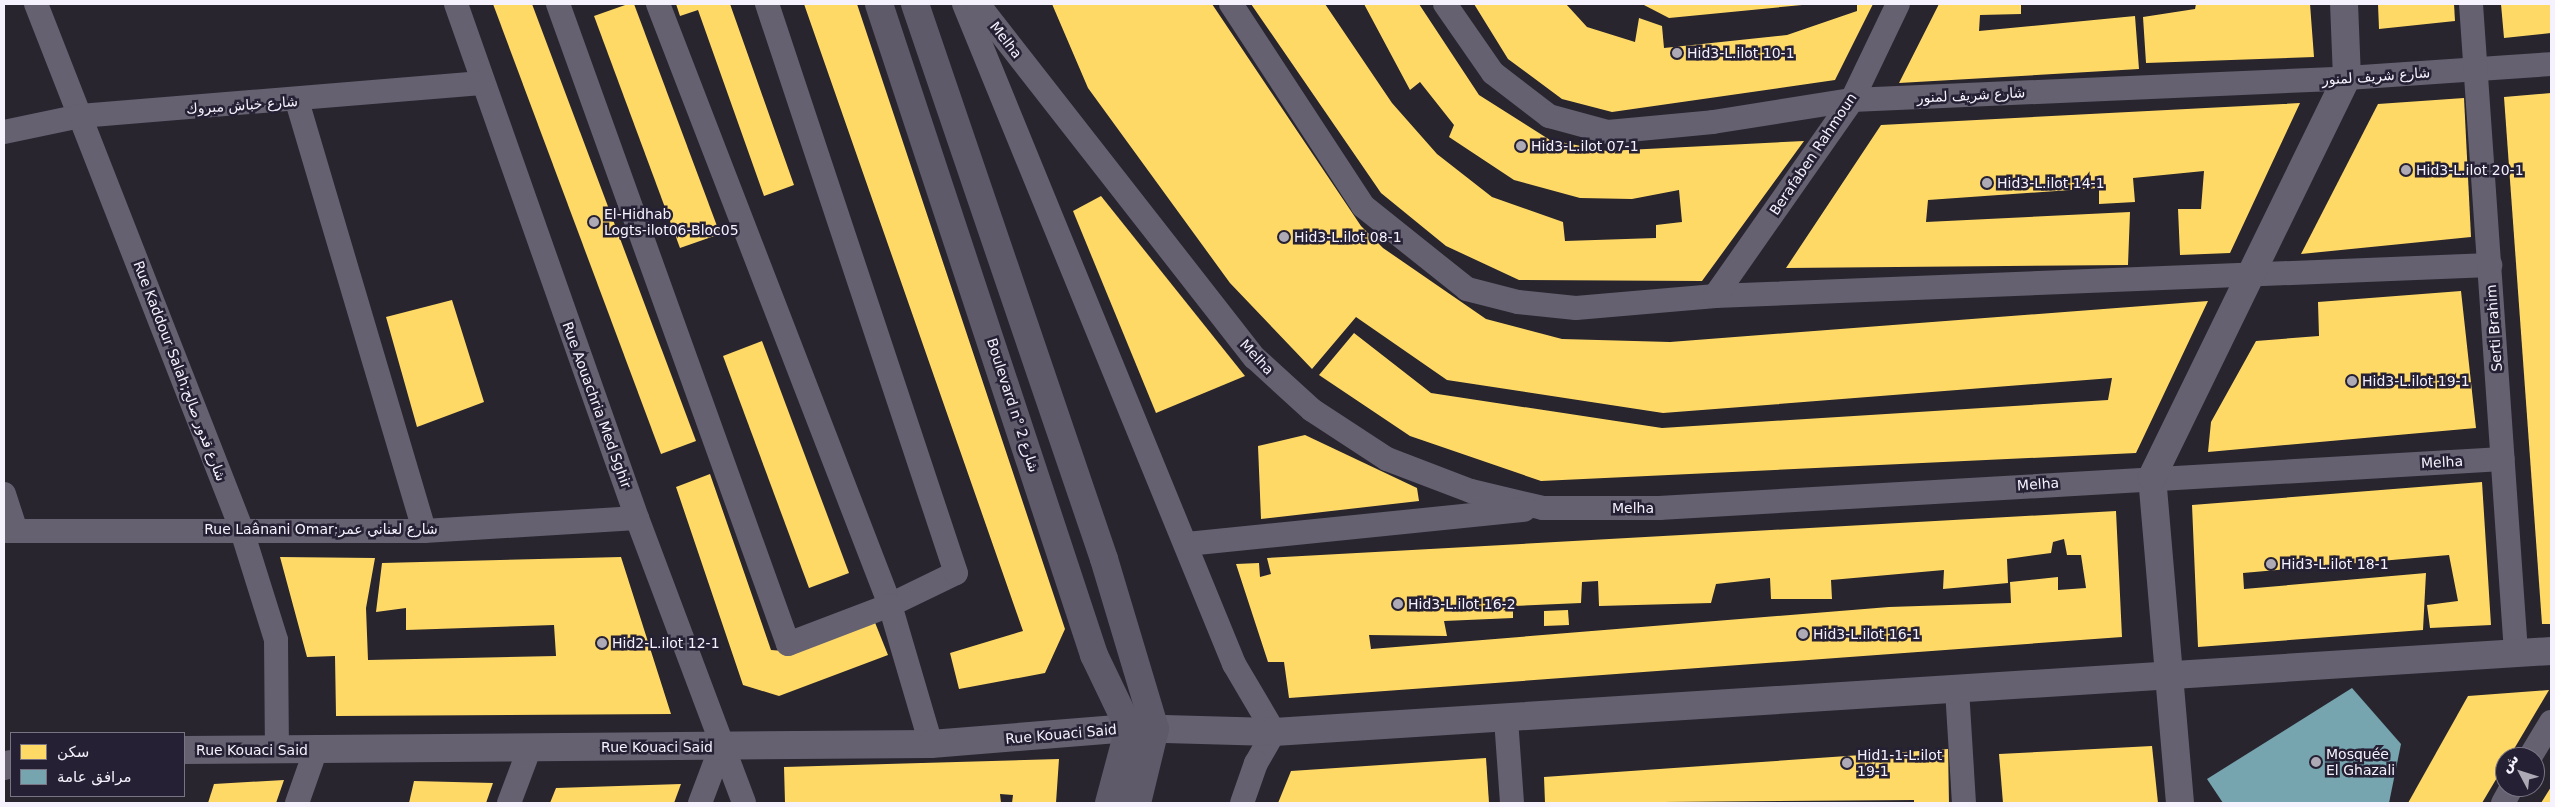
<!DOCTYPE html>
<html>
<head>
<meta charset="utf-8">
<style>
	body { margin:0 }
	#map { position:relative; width:2555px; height:807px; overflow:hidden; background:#28252f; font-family:"DejaVu Sans",Vazirmatn,sans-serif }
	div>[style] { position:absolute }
	.homes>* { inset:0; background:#ffd966 }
	.public>* { inset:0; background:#76a5af }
	.minor>* { height:24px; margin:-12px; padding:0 12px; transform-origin:12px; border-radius:12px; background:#656170 }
	.tertiary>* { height:28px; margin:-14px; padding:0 14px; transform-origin:14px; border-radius:14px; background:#656170 }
	.secondary>* { height:28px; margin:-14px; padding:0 14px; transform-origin:14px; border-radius:14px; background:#5f5a6a }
	.dots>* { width:14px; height:14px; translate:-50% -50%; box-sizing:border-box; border:2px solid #262034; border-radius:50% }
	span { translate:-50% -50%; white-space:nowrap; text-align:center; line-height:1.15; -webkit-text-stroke:5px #262034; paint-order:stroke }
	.street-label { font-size:14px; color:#f5f2fd }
	.poi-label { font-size:14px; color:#f5f2fd }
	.left { translate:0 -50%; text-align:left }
	.frame { position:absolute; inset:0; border:5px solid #f5f2fd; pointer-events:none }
	.legend { position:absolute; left:10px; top:732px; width:175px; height:65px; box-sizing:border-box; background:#262034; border:1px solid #797484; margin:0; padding:6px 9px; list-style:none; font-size:15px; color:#f5f2fd }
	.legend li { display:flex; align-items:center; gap:10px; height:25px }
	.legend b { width:25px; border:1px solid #797484 }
	.north { position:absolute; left:2495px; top:747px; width:50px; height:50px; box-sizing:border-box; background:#262034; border:1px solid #797484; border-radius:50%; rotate:310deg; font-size:14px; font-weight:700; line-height:20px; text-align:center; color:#f5f2fd }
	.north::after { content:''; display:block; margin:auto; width:18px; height:22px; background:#adaab5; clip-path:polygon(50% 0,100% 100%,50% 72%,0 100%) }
</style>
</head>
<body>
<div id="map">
	<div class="homes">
		<i style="clip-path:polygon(493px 4px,532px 4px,696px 441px,661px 454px)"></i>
		<i style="clip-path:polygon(628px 4px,634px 4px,720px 234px,680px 248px,594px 16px)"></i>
		<i style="clip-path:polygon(676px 4px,730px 4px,794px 185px,764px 196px,698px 10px,680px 16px)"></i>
		<i style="clip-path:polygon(804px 4px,857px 4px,1065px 629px,1045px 673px,959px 689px,950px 653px,1023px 631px)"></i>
		<i style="clip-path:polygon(1052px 4px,1212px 4px,1361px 226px,1383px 248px,1486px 319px,1562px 339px,1670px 342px,2208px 301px,2136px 453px,1541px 481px,1410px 436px,1319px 375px,1354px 333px,1431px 393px,1662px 428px,2108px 400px,2112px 378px,1663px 413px,1447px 380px,1356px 317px,1312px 369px,1230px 283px,1088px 88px)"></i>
		<i style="clip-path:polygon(1251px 4px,1325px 4px,1392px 103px,1437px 154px,1492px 197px,1563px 222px,1565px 241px,1656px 238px,1656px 225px,1682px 222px,1679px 190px,1632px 199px,1580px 198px,1514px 180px,1449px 137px,1454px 125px,1420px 82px,1410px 90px,1364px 4px,1419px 4px,1479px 95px,1550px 140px,1607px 151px,1804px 141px,1702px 281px,1519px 280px,1446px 246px,1381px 193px)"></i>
		<i style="clip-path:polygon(1474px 4px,1566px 4px,1587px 27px,1635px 42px,1639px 18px,1662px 26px,1664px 48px,1787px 35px,1857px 11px,1857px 4px,1873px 4px,1835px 80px,1612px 112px,1562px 99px,1508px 59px)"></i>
		<i style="clip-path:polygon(1642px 4px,1802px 4px,1802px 5px,1669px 18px)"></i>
		<i style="clip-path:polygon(1939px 4px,2021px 4px,2021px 14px,1980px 15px,1979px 31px,2135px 16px,2139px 69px,1899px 83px)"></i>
		<i style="clip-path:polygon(2196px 4px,2310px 4px,2314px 57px,2146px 63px,2143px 17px,2195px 9px)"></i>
		<i style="clip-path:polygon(2378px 4px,2454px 4px,2455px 21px,2379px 29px)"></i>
		<i style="clip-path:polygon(2501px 4px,2551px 4px,2551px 33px,2504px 38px)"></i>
		<i style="clip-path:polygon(2551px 93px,2551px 624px,2542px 624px,2504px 97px)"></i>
		<i style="clip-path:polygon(2464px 98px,2471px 237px,2301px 254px,2378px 104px)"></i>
		<i style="clip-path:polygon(2300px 103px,2230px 253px,2180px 255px,2178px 209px,2201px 209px,2204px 171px,2133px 178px,2135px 202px,2099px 204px,2099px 188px,1928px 200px,1926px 222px,2130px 212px,2128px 265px,1786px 268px,1881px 125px)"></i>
		<i style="clip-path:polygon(1101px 196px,1245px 376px,1156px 413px,1073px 211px)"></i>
		<i style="clip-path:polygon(2461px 291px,2476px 428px,2208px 452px,2211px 422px,2256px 341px,2319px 336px,2318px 302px)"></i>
		<i style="clip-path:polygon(452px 300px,484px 402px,417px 427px,386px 317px)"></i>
		<i style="clip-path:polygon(762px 341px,849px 573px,809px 588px,723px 356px)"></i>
		<i style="clip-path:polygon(1305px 435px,1417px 488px,1419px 501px,1261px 519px,1258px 446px)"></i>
		<i style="clip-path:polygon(710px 474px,771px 650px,797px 652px,874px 620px,888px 655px,779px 696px,743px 685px,676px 487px)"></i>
		<i style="clip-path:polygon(2482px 482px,2491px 625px,2430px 628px,2427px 605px,2458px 601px,2449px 555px,2243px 573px,2244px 589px,2426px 573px,2423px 630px,2198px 647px,2192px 505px)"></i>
		<i style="clip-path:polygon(evenodd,2116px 511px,2122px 637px,1289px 698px,1284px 662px,1268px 662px,1236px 564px,1259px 563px,1260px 577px,1271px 574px,1267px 558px,2116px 511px,2064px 539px,2067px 555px,2081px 555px,2086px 588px,2058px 590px,2058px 577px,2010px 582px,2011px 603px,1889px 607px,1371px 649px,1369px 635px,1447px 636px,1444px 621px,1513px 618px,1513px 606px,1581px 603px,1582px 582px,1598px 581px,1599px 606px,1711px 603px,1716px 584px,1770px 578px,1771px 599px,1832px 599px,1831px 580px,1944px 570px,1943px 589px,2008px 583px,2007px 559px,2051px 553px,2053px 542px,2064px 539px)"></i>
		<i style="clip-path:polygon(280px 557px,375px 558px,366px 608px,368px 660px,556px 656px,554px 625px,406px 630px,406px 608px,376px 612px,382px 563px,621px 557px,671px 714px,336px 716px,335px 656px,307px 657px)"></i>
		<i style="clip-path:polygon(1568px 610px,1569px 625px,1544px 626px,1544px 611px)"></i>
		<i style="clip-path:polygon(2549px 690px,2482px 803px,2408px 803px,2468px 696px)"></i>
		<i style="clip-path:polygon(2152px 746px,2158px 803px,2003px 803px,1999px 754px)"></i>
		<i style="clip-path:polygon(1948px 749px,1949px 803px,1914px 803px,1914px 800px,1545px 803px,1544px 777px)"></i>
		<i style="clip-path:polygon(1486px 758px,1489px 803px,1278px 803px,1291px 771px)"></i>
		<i style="clip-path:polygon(1059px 759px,1056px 803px,1012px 803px,1013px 795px,1000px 794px,1001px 803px,785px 803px,784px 767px)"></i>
		<i style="clip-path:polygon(284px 780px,276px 803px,208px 803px,214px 784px)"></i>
		<i style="clip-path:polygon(414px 781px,493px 783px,486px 803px,409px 803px)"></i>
		<i style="clip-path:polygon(681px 784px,674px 803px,550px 803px,556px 788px)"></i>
		<i style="clip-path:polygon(2551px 787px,2551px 803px,2541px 803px)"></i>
	</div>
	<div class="public">
		<i style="clip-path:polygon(2352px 688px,2401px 744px,2389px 803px,2223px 803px,2207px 779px)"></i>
	</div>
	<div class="minor">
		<i style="left:36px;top:4px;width:563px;rotate:68.63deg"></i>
		<i style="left:241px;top:528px;width:117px;rotate:72.6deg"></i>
		<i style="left:276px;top:640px;width:109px;rotate:89.5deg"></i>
		<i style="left:456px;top:4px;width:545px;rotate:70.6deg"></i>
		<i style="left:637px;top:518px;width:304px;rotate:69.4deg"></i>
		<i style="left:558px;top:4px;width:680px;rotate:70.23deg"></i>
		<i style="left:788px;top:644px;width:109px;rotate:-20.9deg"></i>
		<i style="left:890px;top:605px;width:73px;rotate:-25.9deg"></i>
		<i style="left:956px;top:573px;width:600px;rotate:-108.37deg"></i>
		<i style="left:658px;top:4px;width:644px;rotate:68.89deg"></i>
		<i style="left:890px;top:605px;width:145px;rotate:73.6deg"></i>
		<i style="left:964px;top:4px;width:713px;rotate:67.75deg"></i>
		<i style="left:1234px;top:664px;width:79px;rotate:59.5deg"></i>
		<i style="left:1274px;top:732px;width:36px;rotate:120deg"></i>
		<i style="left:1256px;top:763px;width:42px;rotate:109.3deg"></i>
		<i style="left:978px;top:4px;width:449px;rotate:52deg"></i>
		<i style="left:1255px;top:358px;width:77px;rotate:42.4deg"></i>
		<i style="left:1312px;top:410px;width:90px;rotate:33.2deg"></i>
		<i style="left:1387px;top:459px;width:90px;rotate:20.9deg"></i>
		<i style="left:1471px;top:491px;width:74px;rotate:13.3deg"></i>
		<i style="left:1543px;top:508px;width:116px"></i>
		<i style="left:1659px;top:508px;width:845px;rotate:-3.32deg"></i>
		<i style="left:1231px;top:4px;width:241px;rotate:56.8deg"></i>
		<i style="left:1363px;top:206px;width:133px;rotate:38.6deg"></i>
		<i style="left:1467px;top:289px;width:53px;rotate:14.3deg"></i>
		<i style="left:1518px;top:302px;width:58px;rotate:5.9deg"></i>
		<i style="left:1576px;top:308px;width:140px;rotate:-4.9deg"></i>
		<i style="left:1715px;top:296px;width:776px;rotate:-2.29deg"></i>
		<i style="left:1445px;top:4px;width:84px;rotate:55.2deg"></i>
		<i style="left:1493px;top:73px;width:71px;rotate:37.5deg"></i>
		<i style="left:1549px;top:116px;width:61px;rotate:15.2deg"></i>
		<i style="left:1608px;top:132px;width:105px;rotate:-5.4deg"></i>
		<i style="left:1713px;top:122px;width:141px;rotate:-9deg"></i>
		<i style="left:1852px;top:100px;width:495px;rotate:-2.5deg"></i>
		<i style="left:2347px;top:78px;width:204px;rotate:-3.9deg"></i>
		<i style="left:2471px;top:4px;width:651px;rotate:86.03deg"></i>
		<i style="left:297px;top:101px;width:448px;rotate:73.5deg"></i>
		<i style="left:4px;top:132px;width:78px;rotate:-11.9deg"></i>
		<i style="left:80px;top:116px;width:403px;rotate:-4.7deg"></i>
		<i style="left:1715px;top:296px;width:239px;rotate:-55deg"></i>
		<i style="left:1852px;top:100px;width:106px;rotate:-64.4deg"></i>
		<i style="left:4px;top:494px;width:36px;rotate:72deg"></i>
		<i style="left:4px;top:531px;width:420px"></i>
		<i style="left:424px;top:531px;width:213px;rotate:-3.5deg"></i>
		<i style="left:1187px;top:544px;width:339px;rotate:-5.8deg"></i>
		<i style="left:1957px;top:689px;width:114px;rotate:86.5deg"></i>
		<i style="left:1506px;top:719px;width:84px;rotate:85.9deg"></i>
		<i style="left:2530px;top:757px;width:41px;rotate:-59deg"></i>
		<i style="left:297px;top:803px;width:57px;rotate:-70.6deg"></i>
		<i style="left:509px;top:803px;width:60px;rotate:-69.4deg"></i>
		<i style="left:700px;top:803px;width:60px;rotate:-69.4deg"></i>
		<i style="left:2503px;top:803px;width:18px;rotate:-61deg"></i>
	</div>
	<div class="tertiary">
		<i style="left:184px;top:750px;width:747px;rotate:-0.46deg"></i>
		<i style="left:931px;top:744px;width:199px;rotate:-4.6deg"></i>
		<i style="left:1129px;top:728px;width:145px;rotate:1.6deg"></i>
		<i style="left:1274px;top:732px;width:1280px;rotate:-3.63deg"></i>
		<i style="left:4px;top:766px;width:7px;rotate:-16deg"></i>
		<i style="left:2180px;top:803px;width:327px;rotate:-94.9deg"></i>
		<i style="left:2152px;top:477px;width:444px;rotate:-64deg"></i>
		<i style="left:2347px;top:78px;width:74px;rotate:-92.3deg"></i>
	</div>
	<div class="secondary">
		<i style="left:879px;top:4px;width:686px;rotate:71.72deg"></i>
		<i style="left:1094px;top:655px;width:81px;rotate:64.4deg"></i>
		<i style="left:1129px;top:728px;width:78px;rotate:104.9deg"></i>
		<i style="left:915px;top:4px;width:586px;rotate:71.19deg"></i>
		<i style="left:1104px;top:559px;width:177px;rotate:73.3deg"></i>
		<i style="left:1155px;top:729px;width:76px;rotate:103.7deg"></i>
	</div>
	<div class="dots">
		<i style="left:1677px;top:53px;background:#adaab5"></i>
		<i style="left:1521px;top:146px;background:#adaab5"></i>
		<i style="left:2406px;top:170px;background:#adaab5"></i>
		<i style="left:1987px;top:183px;background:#adaab5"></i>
		<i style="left:594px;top:222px;background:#adaab5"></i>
		<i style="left:1284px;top:237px;background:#adaab5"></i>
		<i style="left:2352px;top:381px;background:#adaab5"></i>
		<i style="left:2271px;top:564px;background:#adaab5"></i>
		<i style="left:1398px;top:604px;background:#adaab5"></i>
		<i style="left:1803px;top:634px;background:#adaab5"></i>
		<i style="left:602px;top:643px;background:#adaab5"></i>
		<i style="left:2316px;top:762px;background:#adaab5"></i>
		<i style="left:1847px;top:763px;background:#adaab5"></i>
	</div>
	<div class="street-label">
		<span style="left:1006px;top:40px;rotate:52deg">Melha</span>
		<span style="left:2376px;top:76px;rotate:-4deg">شارع شريف لمنور</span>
		<span style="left:1971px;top:95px;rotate:-3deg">شارع شريف لمنور</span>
		<span style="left:242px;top:105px;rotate:-4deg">شارع خباش مبروك</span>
		<span style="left:1813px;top:154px;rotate:-56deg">Berafaben Rahmoun</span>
		<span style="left:2494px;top:328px;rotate:-94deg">Serti Brahim</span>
		<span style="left:1257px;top:357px;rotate:47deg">Melha</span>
		<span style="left:180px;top:371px;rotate:69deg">Rue Kaddour Salah;شارع قدور صالح</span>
		<span style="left:597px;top:405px;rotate:70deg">Rue Aouachria Med Sghir</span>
		<span style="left:1013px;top:405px;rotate:72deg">Boulevard n° شارع 2</span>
		<span style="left:2442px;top:462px;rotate:-3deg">Melha</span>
		<span style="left:2038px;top:484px;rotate:-4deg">Melha</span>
		<span style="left:1633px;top:508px">Melha</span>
		<span style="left:321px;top:529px">Rue Laânani Omar;شارع لعناني عمر</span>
		<span style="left:1061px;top:734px;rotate:-5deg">Rue Kouaci Said</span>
		<span style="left:657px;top:747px">Rue Kouaci Said</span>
		<span style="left:252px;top:750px">Rue Kouaci Said</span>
	</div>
	<div class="poi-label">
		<span class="left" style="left:1687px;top:53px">Hid3-L.ilot 10-1</span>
		<span class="left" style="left:1531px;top:146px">Hid3-L.ilot 07-1</span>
		<span class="left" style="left:2416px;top:170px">Hid3-L.ilot 20-1</span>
		<span class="left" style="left:1997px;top:183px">Hid3-L.ilot 14-1</span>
		<span class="left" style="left:604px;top:222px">El-Hidhab<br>Logts-ilot06-Bloc05</span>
		<span class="left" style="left:1294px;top:237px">Hid3-L.ilot 08-1</span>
		<span class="left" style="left:2362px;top:381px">Hid3-L.ilot 19-1</span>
		<span class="left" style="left:2281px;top:564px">Hid3-L.ilot 18-1</span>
		<span class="left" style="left:1408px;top:604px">Hid3-L.ilot 16-2</span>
		<span class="left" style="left:1813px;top:634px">Hid3-L.ilot 16-1</span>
		<span class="left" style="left:612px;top:643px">Hid2-L.ilot 12-1</span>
		<span class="left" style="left:2326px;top:762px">Mosquée<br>El Ghazali</span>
		<span class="left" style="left:1857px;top:763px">Hid1-1-L.ilot<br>19-1</span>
	</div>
	<div class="frame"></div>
	<ul class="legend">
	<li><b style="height:14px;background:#ffd966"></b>سكن</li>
	<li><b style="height:14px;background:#76a5af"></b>مرافق عامة</li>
	</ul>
	<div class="north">ش</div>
</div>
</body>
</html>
